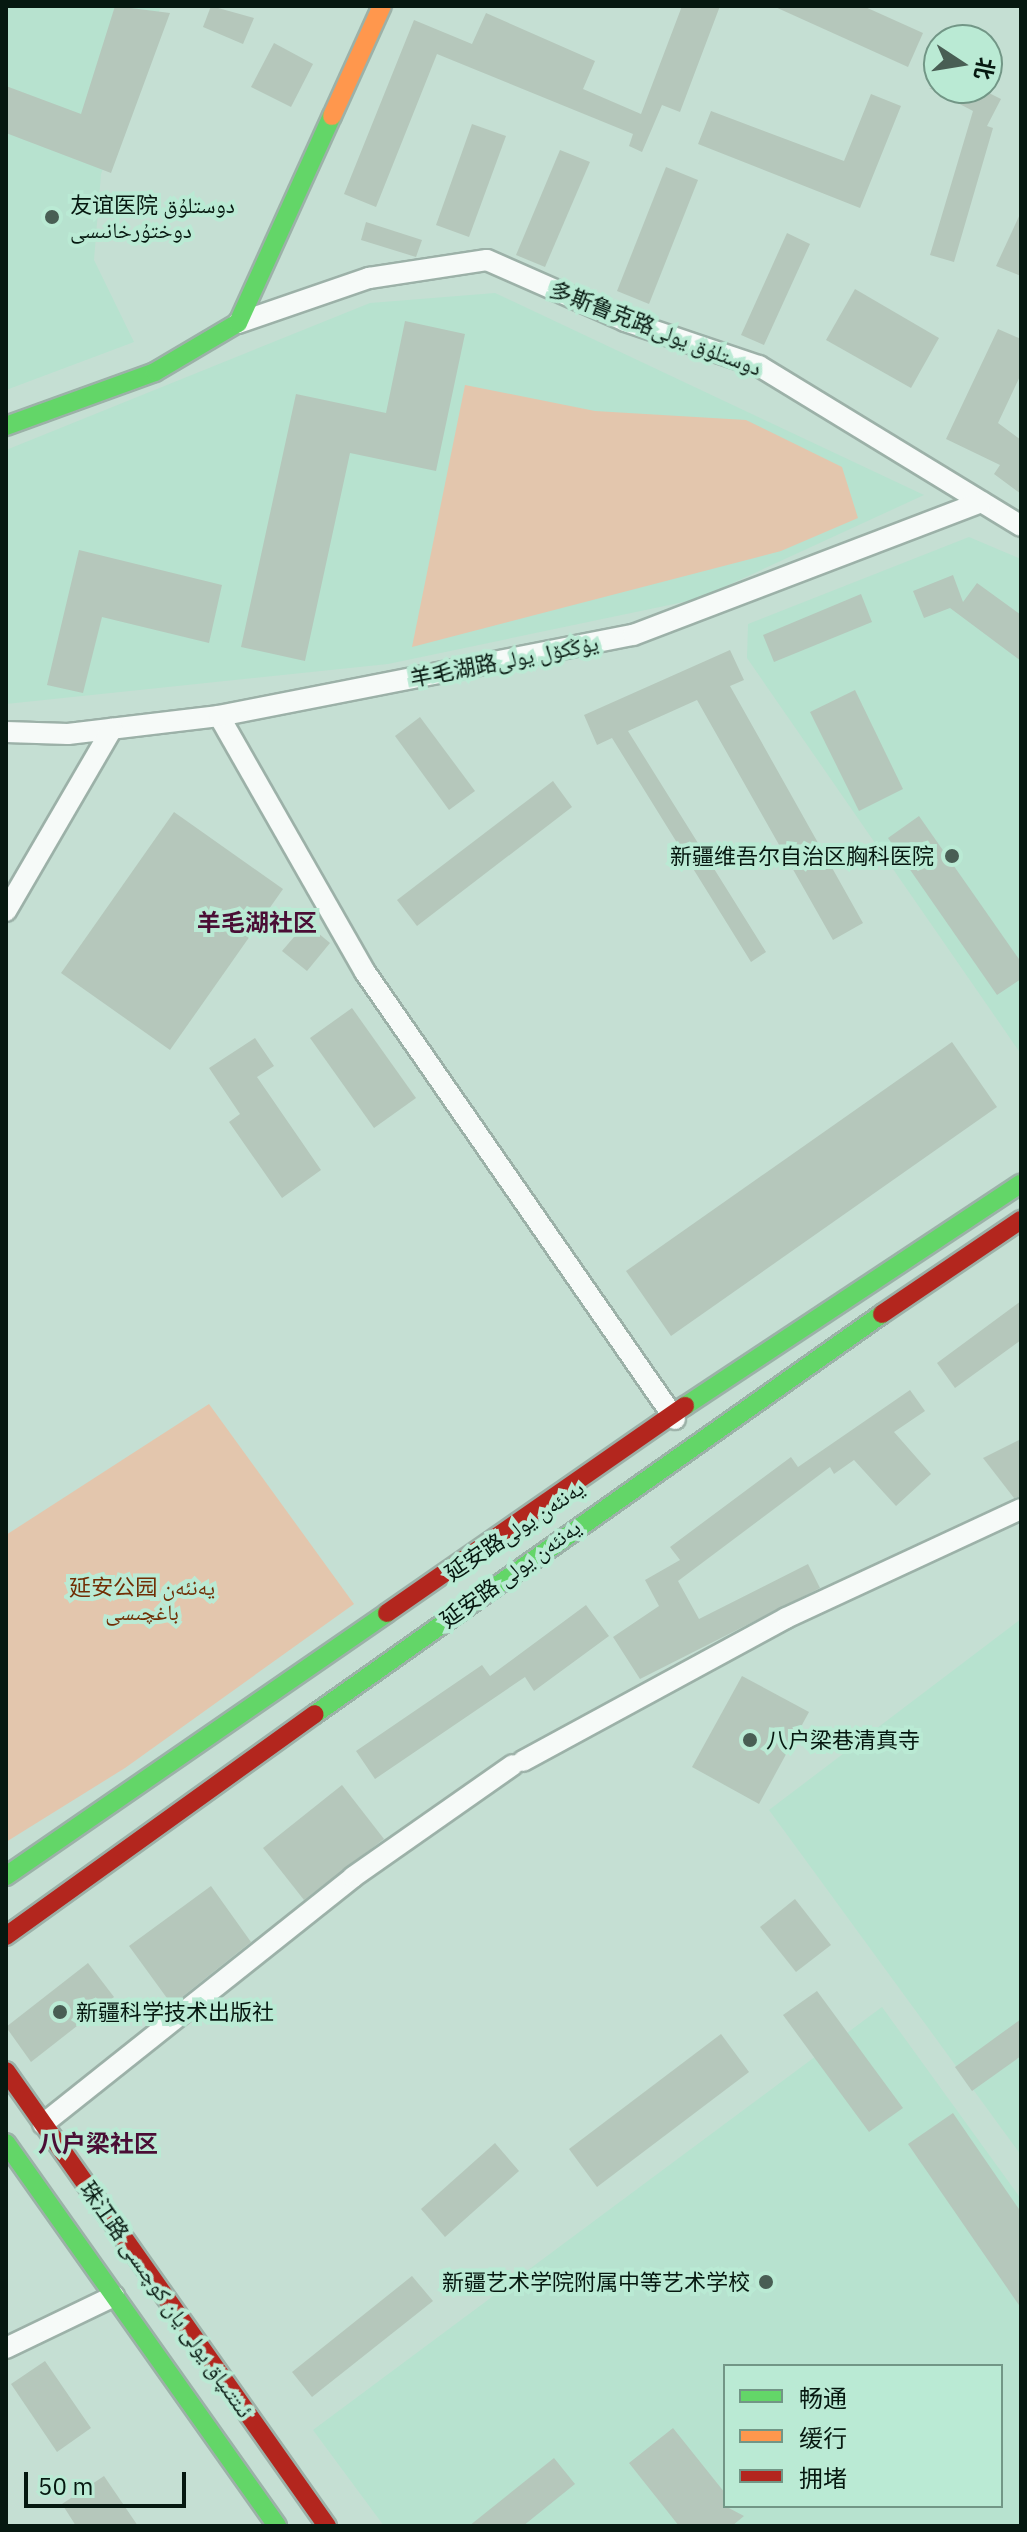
<!DOCTYPE html>
<html>
<head>
<meta charset="utf-8">
<style>
	body { margin:0 }
	#map { position:relative; width:1027px; height:2532px; overflow:hidden; background:#c5dfd3; font-family:"IBM Plex Sans","Noto Naskh Arabic","Noto Sans SC",sans-serif }
	div>[style] { position:absolute }
	.built>* { inset:0; background:#b7e2cf }
	.green>* { inset:0; background:#e3c6ad }
	.building>* { inset:0; background:#b5c7bb }
	.roads { filter:drop-shadow(2px 0 #9cb1a8) drop-shadow(-2px 0 #9cb1a8) drop-shadow(0 2px #9cb1a8) drop-shadow(0 -2px #9cb1a8) }
	.street>* { height:20px; margin:-10px; padding:0 10px; transform-origin:10px; border-radius:10px; background:#f6faf8 }
	.fast>* { height:18px; margin:-9px; padding:0 9px; transform-origin:9px; border-radius:9px; background:#63d668 }
	.slow>* { height:18px; margin:-9px; padding:0 9px; transform-origin:9px; border-radius:9px; background:#ff974d }
	.jam>* { height:18px; margin:-9px; padding:0 9px; transform-origin:9px; border-radius:9px; background:#b3261e }
	.dots>* { width:22px; height:22px; translate:-50% -50%; box-sizing:border-box; border:4px solid #baead4; border-radius:50% }
	span { translate:-50% -50%; white-space:nowrap; text-align:center; line-height:1.15; -webkit-text-stroke:8px #baead4; paint-order:stroke }
	.poi-label { font-size:22px; color:#061810 }
	.left { translate:0 -50%; text-align:left }
	.right { translate:-100% -50%; text-align:right }
	.street-label { font-size:22px; color:#061810 }
	.park-label { font-size:22px; color:#712e05 }
	.neighbourhood-label { font-size:24px; color:#4a0e35; font-weight:700 }
	.frame { position:absolute; inset:0; border:8px solid #061810; pointer-events:none }
	.legend { position:absolute; left:723px; top:2364px; width:280px; height:144px; box-sizing:border-box; background:#baead4; border:2px solid #729686; margin:0; padding:10px 14px; list-style:none; font-size:24px; color:#061810 }
	.legend li { display:flex; align-items:center; gap:16px; height:40px }
	.legend b { width:40px; border:2px solid #729686 }
	.north { position:absolute; left:923px; top:24px; width:80px; height:80px; box-sizing:border-box; background:#baead4; border:2px solid #729686; border-radius:50%; rotate:102deg; font-size:22px; font-weight:700; line-height:32px; text-align:center; color:#061810 }
	.north::after { content:''; display:block; margin:auto; width:28px; height:36px; background:#495e54; clip-path:polygon(50% 0,100% 100%,50% 72%,0 100%) }
	.scale { position:absolute; left:24px; top:2472px; width:162px; height:36px; box-sizing:border-box; border:4px solid #061810; border-top:0; padding-left:10px; font-size:24px; line-height:28px; white-space:nowrap; color:#061810; -webkit-text-stroke:6px #baead4; paint-order:stroke }
</style>
</head>
<body>
<div id="map">
	<div class="built">
		<i style="clip-path:polygon(6px 6px,161px 6px,101px 174px,94px 260px,134px 342px,6px 390px)"></i>
		<i style="clip-path:polygon(495px 293px,924px 495px,698px 599px,388px 664px,6px 704px,6px 450px,370px 303px)"></i>
		<i style="clip-path:polygon(969px 537px,1021px 559px,1021px 1054px,747px 658px,748px 624px)"></i>
		<i style="clip-path:polygon(1021px 1619px,1021px 2155px,769px 1810px)"></i>
		<i style="clip-path:polygon(evenodd,882px 2007px,1021px 2199px,1021px 2526px,384px 2526px,313px 2430px,882px 2007px,725px 2366px,1001px 2366px,1001px 2506px,725px 2506px,725px 2366px)"></i>
	</div>
	<div class="green">
		<i style="clip-path:polygon(465px 385px,595px 411px,746px 420px,842px 467px,858px 518px,781px 551px,412px 647px)"></i>
		<i style="clip-path:polygon(209px 1404px,354px 1604px,125px 1768px,6px 1842px,6px 1535px)"></i>
	</div>
	<div class="building">
		<i style="clip-path:polygon(115px 6px,170px 13px,111px 173px,6px 133px,6px 86px,81px 114px)"></i>
		<i style="clip-path:polygon(211px 6px,254px 18px,243px 44px,203px 27px)"></i>
		<i style="clip-path:polygon(682px 6px,720px 6px,680px 112px,662px 105px,642px 152px,629px 146px,633px 134px,437px 54px,376px 207px,344px 194px,414px 20px,472px 44px,486px 13px,595px 61px,583px 89px,641px 114px)"></i>
		<i style="clip-path:polygon(773px 6px,863px 6px,923px 33px,908px 67px)"></i>
		<i style="clip-path:polygon(274px 43px,313px 64px,291px 107px,251px 87px)"></i>
		<i style="clip-path:polygon(929px 88px,979px 88px,1001px 99px,987px 126px,993px 128px,954px 262px,930px 255px,973px 111px)"></i>
		<i style="clip-path:polygon(871px 94px,901px 106px,860px 208px,698px 144px,711px 111px,844px 161px)"></i>
		<i style="clip-path:polygon(472px 124px,506px 136px,469px 237px,436px 225px)"></i>
		<i style="clip-path:polygon(560px 150px,590px 162px,545px 267px,516px 255px)"></i>
		<i style="clip-path:polygon(666px 167px,698px 180px,649px 304px,617px 291px)"></i>
		<i style="clip-path:polygon(1021px 212px,1021px 276px,996px 266px)"></i>
		<i style="clip-path:polygon(366px 222px,422px 240px,416px 257px,361px 240px)"></i>
		<i style="clip-path:polygon(787px 233px,810px 244px,764px 345px,741px 335px)"></i>
		<i style="clip-path:polygon(855px 289px,939px 338px,911px 388px,826px 340px)"></i>
		<i style="clip-path:polygon(405px 321px,465px 334px,436px 471px,350px 453px,305px 661px,241px 647px,296px 394px,386px 413px)"></i>
		<i style="clip-path:polygon(998px 329px,1021px 339px,1021px 374px,998px 423px,1021px 440px,1021px 494px,994px 474px,1000px 465px,946px 439px)"></i>
		<i style="clip-path:polygon(79px 550px,222px 585px,209px 643px,102px 617px,83px 693px,47px 685px)"></i>
		<i style="clip-path:polygon(953px 575px,963px 602px,977px 583px,1021px 615px,1021px 661px,950px 608px,924px 618px,913px 591px)"></i>
		<i style="clip-path:polygon(861px 594px,872px 622px,774px 662px,763px 635px)"></i>
		<i style="clip-path:polygon(730px 650px,744px 680px,730px 686px,863px 923px,833px 940px,697px 700px,628px 731px,766px 952px,751px 962px,612px 738px,597px 745px,584px 715px)"></i>
		<i style="clip-path:polygon(855px 690px,903px 789px,859px 811px,810px 712px)"></i>
		<i style="clip-path:polygon(420px 717px,475px 791px,449px 810px,395px 736px)"></i>
		<i style="clip-path:polygon(553px 781px,572px 807px,417px 926px,397px 900px)"></i>
		<i style="clip-path:polygon(174px 812px,283px 889px,170px 1050px,61px 973px)"></i>
		<i style="clip-path:polygon(919px 816px,1021px 962px,1021px 979px,997px 995px,888px 838px)"></i>
		<i style="clip-path:polygon(306px 923px,330px 943px,307px 971px,282px 951px)"></i>
		<i style="clip-path:polygon(352px 1008px,416px 1098px,374px 1128px,310px 1038px)"></i>
		<i style="clip-path:polygon(255px 1038px,274px 1066px,257px 1077px,321px 1170px,282px 1198px,229px 1122px,240px 1114px,209px 1068px)"></i>
		<i style="clip-path:polygon(952px 1042px,997px 1107px,671px 1336px,626px 1271px)"></i>
		<i style="clip-path:polygon(1021px 1301px,1021px 1340px,955px 1388px,937px 1363px)"></i>
		<i style="clip-path:polygon(910px 1390px,925px 1411px,894px 1432px,931px 1474px,896px 1506px,854px 1460px,834px 1474px,830px 1467px,678px 1581px,699px 1619px,808px 1564px,820px 1588px,640px 1679px,613px 1637px,659px 1606px,645px 1580px,680px 1560px,670px 1547px,791px 1457px,798px 1467px)"></i>
		<i style="clip-path:polygon(1021px 1439px,1021px 1496px,1014px 1498px,983px 1458px)"></i>
		<i style="clip-path:polygon(586px 1605px,609px 1636px,534px 1691px,525px 1677px,375px 1779px,356px 1751px,482px 1665px,490px 1676px)"></i>
		<i style="clip-path:polygon(742px 1676px,809px 1712px,759px 1804px,692px 1767px)"></i>
		<i style="clip-path:polygon(342px 1785px,384px 1839px,304px 1900px,263px 1848px)"></i>
		<i style="clip-path:polygon(211px 1886px,251px 1942px,172px 2005px,129px 1946px)"></i>
		<i style="clip-path:polygon(795px 1899px,831px 1945px,796px 1972px,760px 1927px)"></i>
		<i style="clip-path:polygon(88px 1963px,114px 1997px,31px 2062px,6px 2027px)"></i>
		<i style="clip-path:polygon(817px 1991px,903px 2108px,869px 2132px,783px 2015px)"></i>
		<i style="clip-path:polygon(1021px 2019px,1021px 2056px,972px 2091px,955px 2067px)"></i>
		<i style="clip-path:polygon(721px 2034px,749px 2072px,597px 2187px,569px 2149px)"></i>
		<i style="clip-path:polygon(953px 2113px,1021px 2212px,1021px 2308px,908px 2144px)"></i>
		<i style="clip-path:polygon(495px 2143px,519px 2171px,445px 2237px,421px 2209px)"></i>
		<i style="clip-path:polygon(412px 2276px,433px 2301px,312px 2397px,292px 2372px)"></i>
		<i style="clip-path:polygon(45px 2361px,91px 2428px,57px 2452px,11px 2384px)"></i>
		<i style="clip-path:polygon(673px 2428px,725px 2493px,725px 2506px,744px 2516px,732px 2526px,679px 2526px,629px 2463px)"></i>
		<i style="clip-path:polygon(554px 2458px,575px 2484px,523px 2526px,469px 2526px)"></i>
		<i style="clip-path:polygon(104px 2476px,138px 2526px,76px 2526px,62px 2504px)"></i>
	</div>
	<div class="roads">
		<div class="street">
			<i style="left:238px;top:323px;width:139px;rotate:-19deg"></i>
			<i style="left:369px;top:278px;width:119px;rotate:-8.7deg"></i>
			<i style="left:487px;top:260px;width:151px;rotate:23.8deg"></i>
			<i style="left:625px;top:321px;width:141px;rotate:18.6deg"></i>
			<i style="left:759px;top:366px;width:307px;rotate:31.4deg"></i>
			<i style="left:219px;top:716px;width:295px;rotate:60.3deg"></i>
			<i style="left:365px;top:972px;width:544px;rotate:55.26deg"></i>
			<i style="left:6px;top:732px;width:62px;rotate:1.8deg"></i>
			<i style="left:68px;top:734px;width:152px;rotate:-6.8deg"></i>
			<i style="left:219px;top:716px;width:422px;rotate:-11.1deg"></i>
			<i style="left:633px;top:635px;width:373px;rotate:-20.9deg"></i>
			<i style="left:6px;top:911px;width:211px;rotate:-59.8deg"></i>
			<i style="left:523px;top:1761px;width:299px;rotate:-28.5deg"></i>
			<i style="left:786px;top:1618px;width:259px;rotate:-24.9deg"></i>
			<i style="left:43px;top:2124px;width:396px;rotate:-38.5deg"></i>
			<i style="left:353px;top:1877px;width:195px;rotate:-35deg"></i>
			<i style="left:6px;top:2348px;width:120px;rotate:-25.7deg"></i>
		</div>
		<div class="fast">
			<i style="left:6px;top:426px;width:158px;rotate:-19.9deg"></i>
			<i style="left:155px;top:372px;width:96px;rotate:-30.6deg"></i>
			<i style="left:238px;top:323px;width:227px;rotate:-65.6deg"></i>
			<i style="left:685px;top:1406px;width:403px;rotate:-33.5deg"></i>
			<i style="left:315px;top:1714px;width:694px;rotate:-35.2deg"></i>
			<i style="left:6px;top:1876px;width:463px;rotate:-34.6deg"></i>
			<i style="left:6px;top:2143px;width:469px;rotate:54.7deg"></i>
		</div>
		<div class="slow">
			<i style="left:332px;top:116px;width:121px;rotate:-65.6deg"></i>
		</div>
		<div class="jam">
			<i style="left:882px;top:1314px;width:168px;rotate:-34.1deg"></i>
			<i style="left:387px;top:1613px;width:363px;rotate:-34.8deg"></i>
			<i style="left:6px;top:1936px;width:380px;rotate:-35.7deg"></i>
			<i style="left:6px;top:2071px;width:557px;rotate:54.8deg"></i>
		</div>
	</div>
	<div class="dots">
		<i style="left:52px;top:217px;background:#495e54"></i>
		<i style="left:952px;top:856px;background:#495e54"></i>
		<i style="left:750px;top:1740px;background:#495e54"></i>
		<i style="left:60px;top:2012px;background:#495e54"></i>
		<i style="left:766px;top:2282px;background:#495e54"></i>
	</div>
	<div class="poi-label">
		<span class="left" style="left:70px;top:217px">友谊医院 دوستلۇق<br>دوختۇرخانىسى</span>
		<span class="right" style="left:934px;top:856px">新疆维吾尔自治区胸科医院</span>
		<span class="left" style="left:766px;top:1740px">八户梁巷清真寺</span>
		<span class="left" style="left:76px;top:2012px">新疆科学技术出版社</span>
		<span class="right" style="left:750px;top:2282px">新疆艺术学院附属中等艺术学校</span>
	</div>
	<div class="street-label">
		<span style="left:656px;top:328px;rotate:21deg">多斯鲁克路دوستلۇق يولى</span>
		<span style="left:504px;top:660px;rotate:-11deg">羊毛湖路يۇڭكۆل يولى</span>
		<span style="left:514px;top:1530px;rotate:-34deg">延安路يەنئەن يولى</span>
		<span style="left:510px;top:1573px;rotate:-36deg">延安路 يەنئەن يولى</span>
		<span style="left:167px;top:2299px;rotate:55deg">珠江路 ئىتتىپاق يولى يان كوچىسى</span>
	</div>
	<div class="park-label">
		<span style="left:142px;top:1599px">延安公园 يەنئەن<br>باغچىسى</span>
	</div>
	<div class="neighbourhood-label">
		<span style="left:257px;top:923px">羊毛湖社区</span>
		<span style="left:98px;top:2144px">八户梁社区</span>
	</div>
	<div class="frame"></div>
	<ul class="legend">
	<li><b style="height:10px;background:#63d668"></b>畅通</li>
	<li><b style="height:10px;background:#ff974d"></b>缓行</li>
	<li><b style="height:10px;background:#b3261e"></b>拥堵</li>
	</ul>
	<div class="north">北</div>
	<div class="scale">50 m</div>
</div>
</body>
</html>
